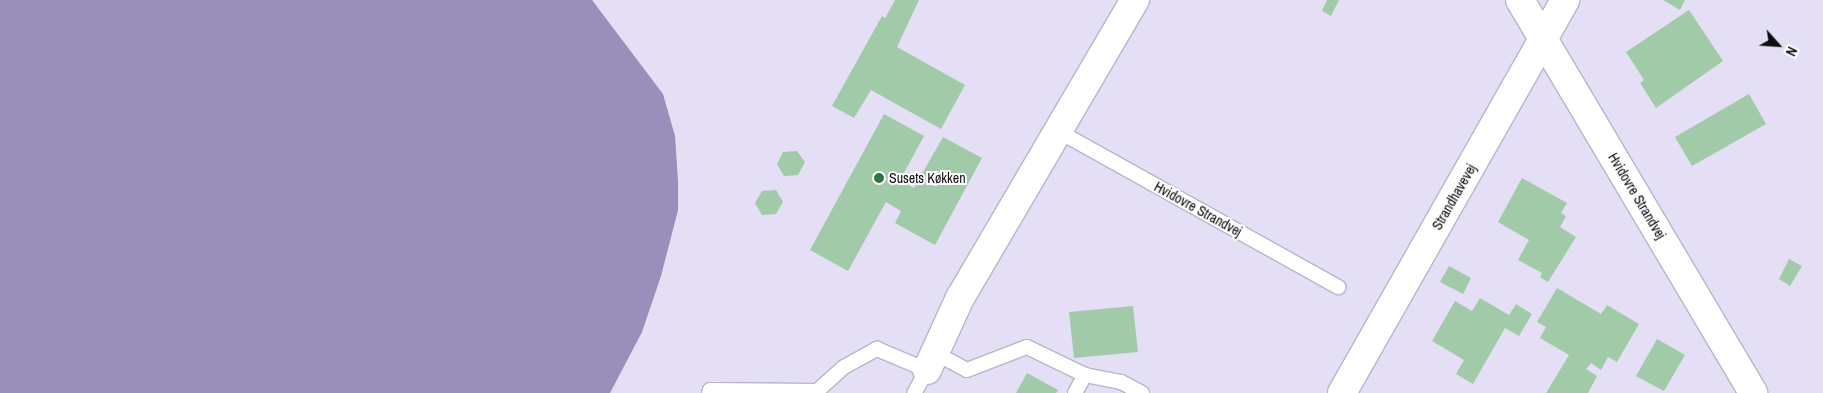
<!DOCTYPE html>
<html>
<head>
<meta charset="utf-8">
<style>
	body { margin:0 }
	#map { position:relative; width:1823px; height:393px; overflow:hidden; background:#e4dff5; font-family:"Archivo Narrow",sans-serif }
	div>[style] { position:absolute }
	.water>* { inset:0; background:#9a8eba }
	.building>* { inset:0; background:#a1caa8 }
	.roads { filter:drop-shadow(1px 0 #b9b4c9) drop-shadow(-1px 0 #b9b4c9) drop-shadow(0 1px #b9b4c9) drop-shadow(0 -1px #b9b4c9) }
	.service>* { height:14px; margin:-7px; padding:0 7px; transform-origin:7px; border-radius:7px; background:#fff }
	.minor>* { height:28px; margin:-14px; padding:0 14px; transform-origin:14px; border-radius:14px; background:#fff }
	.dots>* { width:14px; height:14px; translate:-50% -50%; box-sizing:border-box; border:2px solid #fff; border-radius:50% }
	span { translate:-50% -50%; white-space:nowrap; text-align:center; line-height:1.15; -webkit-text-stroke:4px #fff; paint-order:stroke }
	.poi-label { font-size:14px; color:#0f0d14 }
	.left { translate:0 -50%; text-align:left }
	.street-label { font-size:14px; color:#0f0d14 }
	.north { position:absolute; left:1753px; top:20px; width:50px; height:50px; -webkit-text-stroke:4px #fff; paint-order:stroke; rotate:116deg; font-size:14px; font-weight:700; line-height:20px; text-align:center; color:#0f0d14 }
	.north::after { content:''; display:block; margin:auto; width:18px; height:22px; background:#0f0d14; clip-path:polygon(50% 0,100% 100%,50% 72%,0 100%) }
</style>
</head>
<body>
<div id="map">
	<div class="water">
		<i style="clip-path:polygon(0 0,592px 0,663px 94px,675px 136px,678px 181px,678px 210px,661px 276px,642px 332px,610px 393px,0 393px)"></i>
	</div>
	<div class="building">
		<i style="clip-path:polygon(895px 0,919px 0,897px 47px,965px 85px,941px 129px,871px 90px,854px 118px,832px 106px,882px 16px,885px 18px)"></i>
		<i style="clip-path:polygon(1327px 0,1339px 0,1331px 16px,1322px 11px)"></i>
		<i style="clip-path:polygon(1663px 0,1685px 0,1680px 10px)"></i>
		<i style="clip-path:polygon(1689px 10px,1723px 61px,1656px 108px,1640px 83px,1644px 80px,1626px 52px)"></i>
		<i style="clip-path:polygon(1749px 94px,1766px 124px,1692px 166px,1675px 137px)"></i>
		<i style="clip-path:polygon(884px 114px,924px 136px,900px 180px,914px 188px,943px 137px,982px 158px,935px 245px,895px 223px,901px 211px,886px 202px,848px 271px,810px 250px)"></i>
		<i style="clip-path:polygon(797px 151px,805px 162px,798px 175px,784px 176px,777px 164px,783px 152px)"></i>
		<i style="clip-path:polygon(1522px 178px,1567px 203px,1561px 213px,1566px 216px,1560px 227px,1576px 237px,1548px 282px,1540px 277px,1542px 273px,1518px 260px,1529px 240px,1498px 222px)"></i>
		<i style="clip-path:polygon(776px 190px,783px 202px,776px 214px,762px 215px,755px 203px,762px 191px)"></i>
		<i style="clip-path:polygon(1789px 259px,1802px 266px,1790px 286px,1779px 279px)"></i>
		<i style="clip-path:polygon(1449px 266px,1471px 278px,1463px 294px,1440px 282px)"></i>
		<i style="clip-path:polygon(1557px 288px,1601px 314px,1607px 305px,1639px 324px,1617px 362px,1608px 357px,1601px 370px,1591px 363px,1586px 369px,1597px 376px,1588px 393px,1546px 393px,1569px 355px,1540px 338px,1546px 327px,1537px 322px)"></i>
		<i style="clip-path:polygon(1480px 298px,1509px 315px,1516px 304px,1532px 314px,1519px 336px,1505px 328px,1473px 384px,1456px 374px,1464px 360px,1432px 341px,1455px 301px,1472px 311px)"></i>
		<i style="clip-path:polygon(1133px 306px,1138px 352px,1074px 358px,1069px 312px)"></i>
		<i style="clip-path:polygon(1657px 339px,1685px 355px,1664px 391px,1636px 376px)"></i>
		<i style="clip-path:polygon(1027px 373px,1058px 390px,1056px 393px,1016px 393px)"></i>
	</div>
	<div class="roads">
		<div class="service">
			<i style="left:1058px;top:131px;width:321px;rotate:29.1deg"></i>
			<i style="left:935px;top:353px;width:36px;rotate:28deg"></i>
			<i style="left:967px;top:370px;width:64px;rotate:-21deg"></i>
			<i style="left:1027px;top:347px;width:64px;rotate:25.8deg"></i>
			<i style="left:1085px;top:375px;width:37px;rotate:11deg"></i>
			<i style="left:1121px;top:382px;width:24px;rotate:28deg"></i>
			<i style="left:709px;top:393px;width:3px;rotate:-72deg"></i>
			<i style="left:710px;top:390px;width:105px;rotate:0.5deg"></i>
			<i style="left:815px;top:393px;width:39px;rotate:-42deg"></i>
			<i style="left:844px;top:367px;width:38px;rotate:-29deg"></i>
			<i style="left:877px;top:349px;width:54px;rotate:22.8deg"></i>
			<i style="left:927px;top:370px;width:26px;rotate:119deg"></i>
			<i style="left:1075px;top:393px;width:21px;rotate:-61deg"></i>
		</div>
		<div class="minor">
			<i style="left:1520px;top:0;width:457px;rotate:59.3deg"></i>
			<i style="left:927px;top:370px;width:79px;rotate:-65.4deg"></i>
			<i style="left:960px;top:298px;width:346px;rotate:-59.6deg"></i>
			<i style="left:1342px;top:393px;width:452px;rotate:-60.4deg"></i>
		</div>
	</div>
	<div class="dots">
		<i style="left:879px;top:178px;background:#307642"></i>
	</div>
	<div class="poi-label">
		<span class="left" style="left:889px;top:178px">Susets Køkken</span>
	</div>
	<div class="street-label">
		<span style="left:1637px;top:196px;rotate:59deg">Hvidovre Strandvej</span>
		<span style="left:1454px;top:197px;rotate:-60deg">Strandhavevej</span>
		<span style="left:1198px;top:209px;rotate:29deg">Hvidovre Strandvej</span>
	</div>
	<div class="north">N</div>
</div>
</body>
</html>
